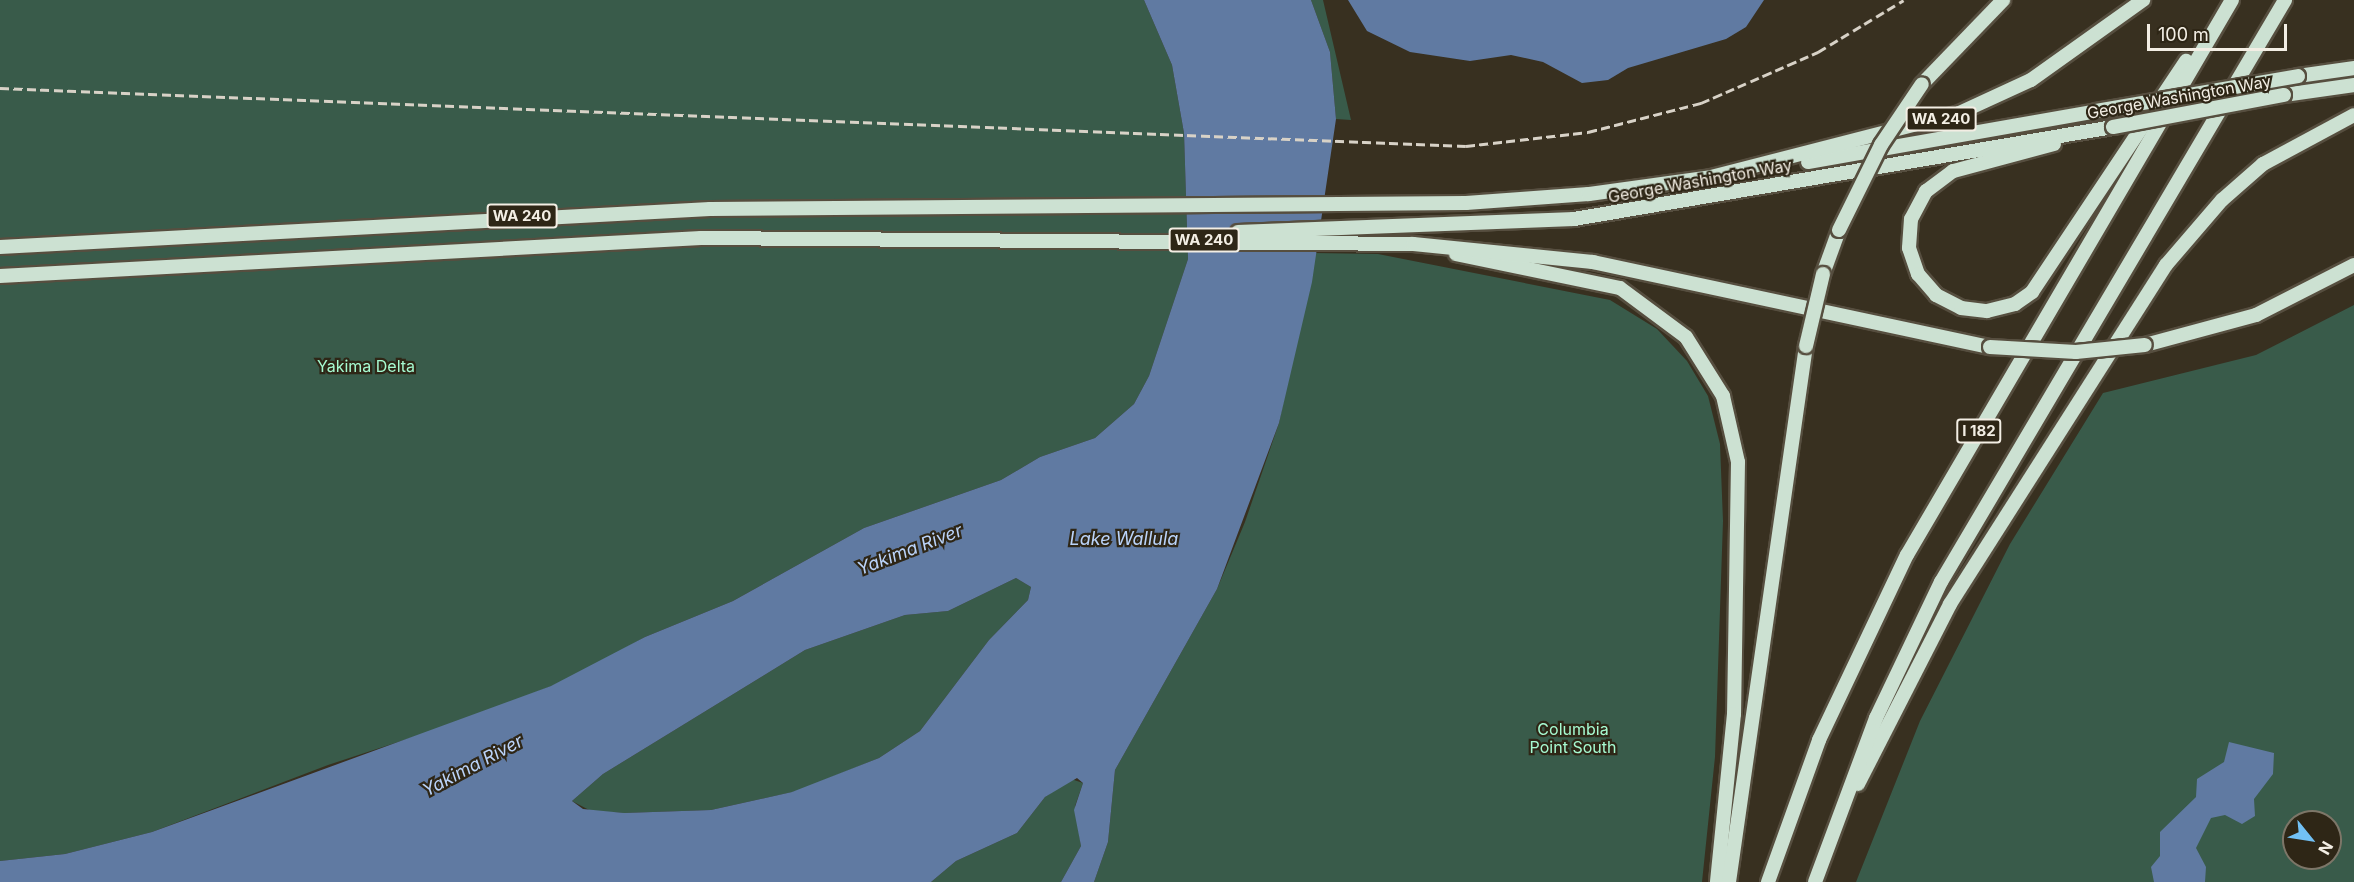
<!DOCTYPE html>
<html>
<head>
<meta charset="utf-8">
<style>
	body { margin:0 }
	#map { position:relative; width:2354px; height:882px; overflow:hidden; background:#383020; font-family:Inter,sans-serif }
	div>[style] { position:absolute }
	.green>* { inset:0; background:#395b4a }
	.water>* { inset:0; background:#607aa2 }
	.roads { filter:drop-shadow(2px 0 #564e3f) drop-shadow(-2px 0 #564e3f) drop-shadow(0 2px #564e3f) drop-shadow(0 -2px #564e3f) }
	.highway>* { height:14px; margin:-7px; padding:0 7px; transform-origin:7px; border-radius:7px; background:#cce1d2 }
	.rail>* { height:3px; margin-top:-1.5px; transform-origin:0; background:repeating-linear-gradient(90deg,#d8d2c7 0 9px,transparent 0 13.5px) }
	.bridges { filter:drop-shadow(2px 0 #564e3f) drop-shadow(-2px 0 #564e3f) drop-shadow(0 2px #564e3f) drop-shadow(0 -2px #564e3f) }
	.highway-bridge>* { height:14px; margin:-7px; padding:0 7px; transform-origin:7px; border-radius:7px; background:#cce1d2 }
	span { translate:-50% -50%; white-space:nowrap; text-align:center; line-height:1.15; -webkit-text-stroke:4.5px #2e2616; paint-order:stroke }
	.shield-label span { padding:2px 4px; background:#2e2616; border:2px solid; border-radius:4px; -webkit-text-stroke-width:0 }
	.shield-label { font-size:15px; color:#f3eee4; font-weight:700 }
	.street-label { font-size:16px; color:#f3eee4 }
	.park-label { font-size:16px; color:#a6fad1 }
	.water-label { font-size:18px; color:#bbd4fa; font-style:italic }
	.north { position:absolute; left:2282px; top:810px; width:60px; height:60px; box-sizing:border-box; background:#2e2616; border:2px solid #7d7668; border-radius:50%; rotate:120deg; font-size:16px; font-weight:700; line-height:24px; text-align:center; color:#f3eee4 }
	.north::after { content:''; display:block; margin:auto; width:21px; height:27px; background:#72c1f5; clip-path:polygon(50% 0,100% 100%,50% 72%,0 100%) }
	.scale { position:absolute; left:2147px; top:24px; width:140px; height:27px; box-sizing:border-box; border:3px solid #f3eee4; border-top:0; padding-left:8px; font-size:18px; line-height:21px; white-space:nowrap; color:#f3eee4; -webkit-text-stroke:4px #2e2616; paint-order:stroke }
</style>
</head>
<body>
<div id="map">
	<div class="green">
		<i style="clip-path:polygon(0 0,1144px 0,1172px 65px,1184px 133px,1188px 259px,1149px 376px,1134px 404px,1095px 438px,1040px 457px,1001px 480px,864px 528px,733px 601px,645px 637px,572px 678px,465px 720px,328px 765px,152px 832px,65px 854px,0 861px)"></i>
		<i style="clip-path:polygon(1311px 0,1323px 0,1351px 120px,1336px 119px,1330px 52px)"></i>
		<i style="clip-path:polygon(1314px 253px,1378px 254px,1610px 300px,1657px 329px,1687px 361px,1708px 396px,1720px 444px,1723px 521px,1715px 757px,1702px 882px,1094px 882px,1108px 842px,1115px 770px,1217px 589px,1245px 522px,1279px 423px)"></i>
		<i style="clip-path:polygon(evenodd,2354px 305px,2354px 882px,1856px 882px,1920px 721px,2010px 544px,2103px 393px,2256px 355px,2354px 305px,2294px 822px,2330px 822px,2330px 858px,2294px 858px,2294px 822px)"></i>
		<i style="clip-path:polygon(1016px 578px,1031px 587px,1028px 600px,989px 640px,920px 731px,879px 758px,797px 791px,711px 810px,624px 813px,591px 811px,572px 801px,603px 774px,805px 650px,905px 615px,948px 611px)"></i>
		<i style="clip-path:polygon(1071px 779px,1083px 783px,1075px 806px,1081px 846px,1061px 882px,931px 882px,956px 861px,1017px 833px,1045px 797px)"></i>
	</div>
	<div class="water">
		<i style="clip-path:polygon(evenodd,1144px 0,1311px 0,1330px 52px,1336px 119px,1312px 282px,1279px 423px,1217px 589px,1115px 770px,1108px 842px,1094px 882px,1061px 882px,1081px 846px,1074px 810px,1083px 783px,1077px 778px,1045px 797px,1017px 833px,956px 861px,931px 882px,0 882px,0 861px,65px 854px,152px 832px,551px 686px,645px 637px,733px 601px,864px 528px,1001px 480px,1040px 457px,1095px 438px,1134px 404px,1149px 376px,1188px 259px,1184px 133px,1172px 65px,1144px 0,1016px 578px,1031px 587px,1028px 600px,989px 640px,920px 731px,879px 758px,792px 792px,711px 810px,624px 813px,583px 809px,572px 801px,603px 774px,805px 650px,905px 615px,948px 611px,1016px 578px)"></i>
		<i style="clip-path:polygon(1348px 0,1764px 0,1746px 27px,1726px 39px,1628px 68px,1608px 80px,1582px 83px,1543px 62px,1511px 55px,1470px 61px,1410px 52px,1367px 31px)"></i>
		<i style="clip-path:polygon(2229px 742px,2274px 753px,2273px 774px,2254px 799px,2255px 816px,2242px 824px,2225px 815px,2211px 818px,2196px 848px,2206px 867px,2205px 882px,2154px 882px,2151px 867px,2160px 856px,2160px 832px,2196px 797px,2197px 779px,2224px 762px)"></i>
	</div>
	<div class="roads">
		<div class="highway">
			<i style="left:2298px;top:76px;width:57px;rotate:-8.1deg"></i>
			<i style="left:1922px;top:84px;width:117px;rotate:-46deg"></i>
			<i style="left:2284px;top:95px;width:71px;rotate:-8.1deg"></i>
			<i style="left:2054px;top:144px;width:105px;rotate:165deg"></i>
			<i style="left:1953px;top:171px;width:34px;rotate:143deg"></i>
			<i style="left:1926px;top:191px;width:32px;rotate:118deg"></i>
			<i style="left:1911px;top:219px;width:29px;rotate:94deg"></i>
			<i style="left:1909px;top:248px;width:28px;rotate:71deg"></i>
			<i style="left:1918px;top:274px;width:28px;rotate:49deg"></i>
			<i style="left:1936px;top:295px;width:28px;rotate:27deg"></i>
			<i style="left:1961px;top:308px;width:26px;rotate:7deg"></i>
			<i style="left:1987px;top:311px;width:29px;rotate:-14deg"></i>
			<i style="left:2015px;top:304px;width:21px;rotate:-35deg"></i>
			<i style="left:2032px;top:292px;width:278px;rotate:-56.3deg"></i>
			<i style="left:1808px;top:162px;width:292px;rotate:-10deg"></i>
			<i style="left:1238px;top:232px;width:336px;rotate:-2.2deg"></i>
			<i style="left:1574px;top:219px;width:547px;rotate:-9.69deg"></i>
			<i style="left:0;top:247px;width:711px;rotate:-3.06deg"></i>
			<i style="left:710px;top:209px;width:756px;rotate:-0.45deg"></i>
			<i style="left:1466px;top:203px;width:123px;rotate:-4.2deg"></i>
			<i style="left:1589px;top:194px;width:123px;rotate:-7.9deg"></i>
			<i style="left:1711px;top:177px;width:254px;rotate:-14.4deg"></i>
			<i style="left:1957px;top:114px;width:81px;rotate:-24.7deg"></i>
			<i style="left:2031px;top:80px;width:138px;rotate:-35.5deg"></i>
			<i style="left:1456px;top:254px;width:167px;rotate:11.7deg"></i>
			<i style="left:1620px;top:288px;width:82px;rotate:36.6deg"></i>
			<i style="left:1686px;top:337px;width:70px;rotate:57.9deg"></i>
			<i style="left:1723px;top:396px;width:68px;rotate:77.2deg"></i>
			<i style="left:1738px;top:462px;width:252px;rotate:90.9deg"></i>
			<i style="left:1734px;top:714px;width:169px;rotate:95.8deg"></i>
			<i style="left:1823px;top:274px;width:47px;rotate:-70deg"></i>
			<i style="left:0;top:276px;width:702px;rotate:-3.1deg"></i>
			<i style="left:701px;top:238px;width:712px;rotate:0.48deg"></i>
			<i style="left:1413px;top:244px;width:181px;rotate:5.7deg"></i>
			<i style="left:1593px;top:262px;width:406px;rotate:12.1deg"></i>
			<i style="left:2145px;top:345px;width:115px;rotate:-15.1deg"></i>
			<i style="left:2256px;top:315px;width:110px;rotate:-27deg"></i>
			<i style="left:1858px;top:784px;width:202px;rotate:-62.9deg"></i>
			<i style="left:1950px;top:604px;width:402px;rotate:-57.5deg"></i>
			<i style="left:2166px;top:265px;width:86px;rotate:-49.3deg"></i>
			<i style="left:2222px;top:200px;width:55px;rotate:-41.3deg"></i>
			<i style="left:2263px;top:164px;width:103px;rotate:-28.3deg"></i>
			<i style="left:1729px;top:882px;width:542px;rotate:-81.83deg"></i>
			<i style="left:1768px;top:882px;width:151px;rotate:-70.2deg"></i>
			<i style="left:1819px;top:740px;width:205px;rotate:-64.6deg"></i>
			<i style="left:1907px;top:555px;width:643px;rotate:-59.65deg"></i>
			<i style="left:1815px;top:882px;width:175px;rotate:-69.6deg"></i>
			<i style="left:1876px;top:718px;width:151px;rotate:-64.5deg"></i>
			<i style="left:1941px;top:582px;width:676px;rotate:-59.41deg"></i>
		</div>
	</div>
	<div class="rail">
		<i style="left:0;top:88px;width:1467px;rotate:2.27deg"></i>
		<i style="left:1466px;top:146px;width:123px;rotate:-6.5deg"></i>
		<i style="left:1588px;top:132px;width:117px;rotate:-14.4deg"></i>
		<i style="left:1701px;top:103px;width:128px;rotate:-23.6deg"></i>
		<i style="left:1818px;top:52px;width:100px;rotate:-31.2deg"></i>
	</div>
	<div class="bridges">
		<div class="highway-bridge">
			<i style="left:2096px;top:111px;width:205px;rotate:-9.8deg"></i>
			<i style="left:2113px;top:127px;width:174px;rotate:-10.6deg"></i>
			<i style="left:1839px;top:230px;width:95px;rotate:-63.7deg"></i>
			<i style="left:1881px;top:145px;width:73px;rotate:-56.1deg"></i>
			<i style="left:1806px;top:346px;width:74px;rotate:-76.7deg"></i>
			<i style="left:1990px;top:347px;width:86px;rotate:3.3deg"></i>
			<i style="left:2076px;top:352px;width:69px;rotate:-5.8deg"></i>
		</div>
	</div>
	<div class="shield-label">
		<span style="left:1941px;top:119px">WA 240</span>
		<span style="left:522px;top:216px">WA 240</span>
		<span style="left:1204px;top:240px">WA 240</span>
		<span style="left:1979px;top:431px">I 182</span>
	</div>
	<div class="street-label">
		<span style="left:2179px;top:97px;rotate:-10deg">George Washington Way</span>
		<span style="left:1700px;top:181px;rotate:-10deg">George Washington Way</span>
	</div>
	<div class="park-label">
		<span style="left:366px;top:366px">Yakima Delta</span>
		<span style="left:1573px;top:738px">Columbia<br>Point South</span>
	</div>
	<div class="water-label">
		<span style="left:1124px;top:539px">Lake Wallula</span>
		<span style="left:910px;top:550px;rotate:-21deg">Yakima River</span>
		<span style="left:473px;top:766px;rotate:-28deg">Yakima River</span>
	</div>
	<div class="north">N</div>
	<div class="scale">100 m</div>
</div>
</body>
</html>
